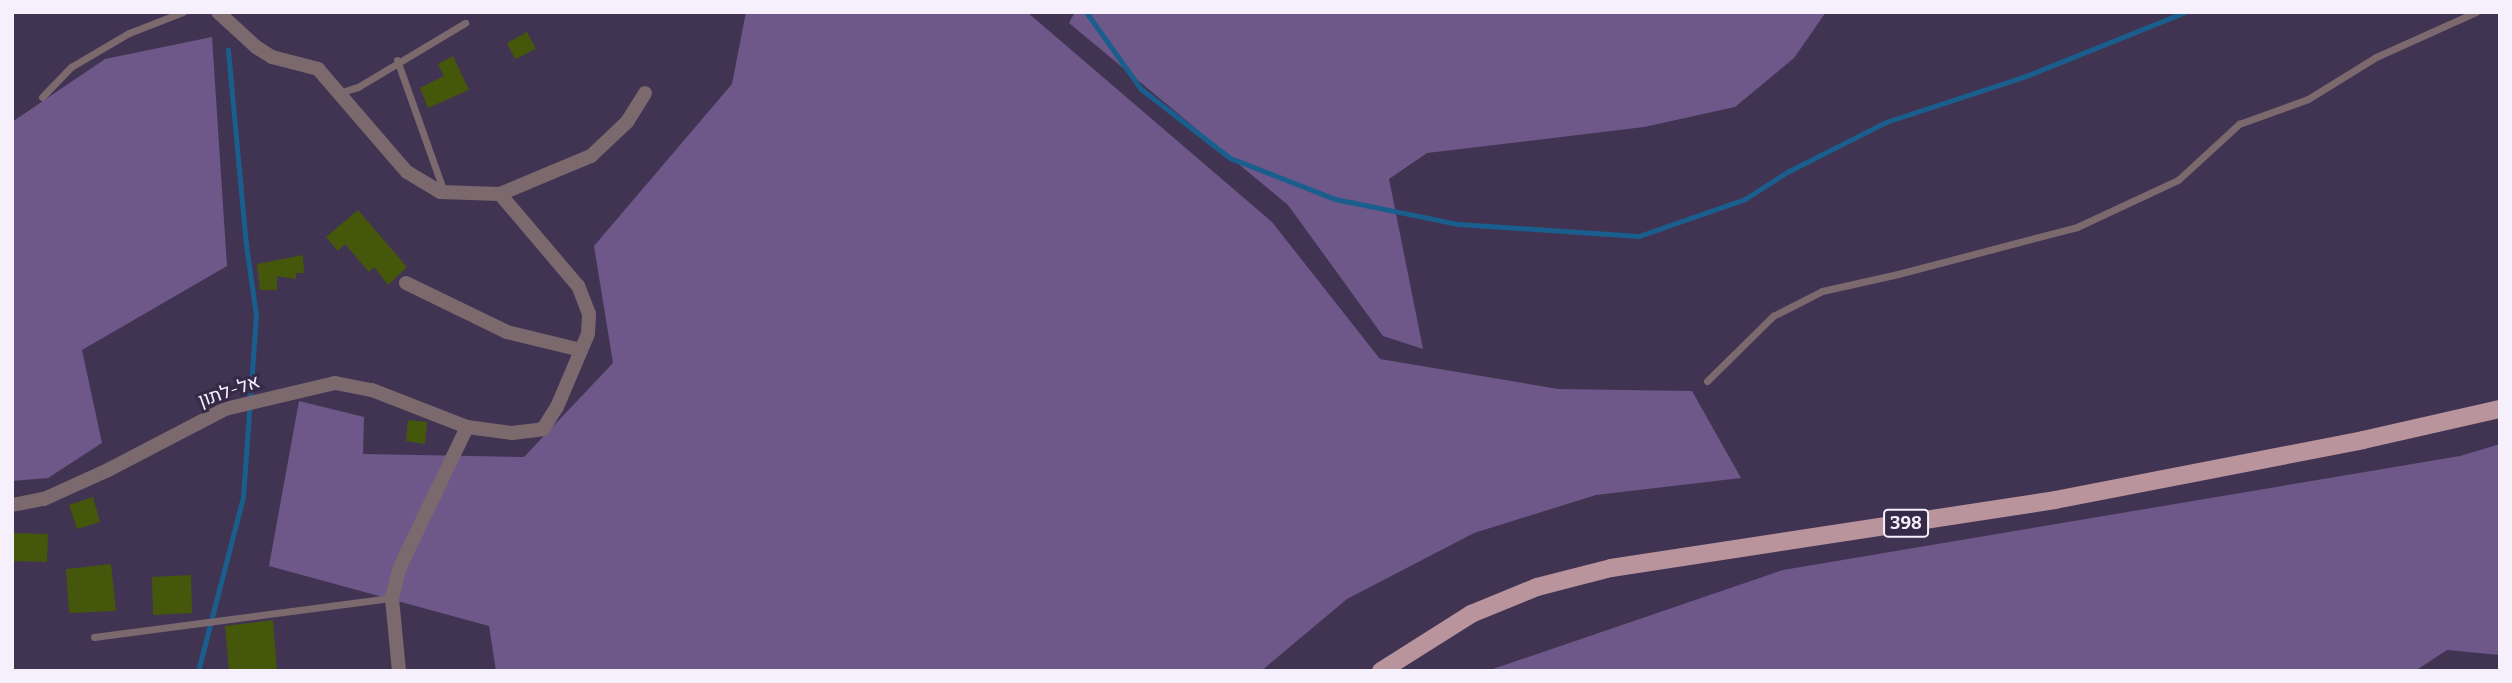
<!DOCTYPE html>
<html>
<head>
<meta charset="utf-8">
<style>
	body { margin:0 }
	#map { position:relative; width:2512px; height:683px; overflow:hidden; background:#413453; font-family:Bitter,Heebo,serif }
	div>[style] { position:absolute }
	.green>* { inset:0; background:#6d5889 }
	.stream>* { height:5px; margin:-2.5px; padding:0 2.5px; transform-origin:2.5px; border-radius:2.5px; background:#1a5e8d }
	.building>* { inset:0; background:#45570a }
	.lane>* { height:7px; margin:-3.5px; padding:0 3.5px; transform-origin:3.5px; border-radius:3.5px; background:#7b696d }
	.street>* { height:14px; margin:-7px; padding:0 7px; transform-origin:7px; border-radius:7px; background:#7b696d }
	.primary>* { height:18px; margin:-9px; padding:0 9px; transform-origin:9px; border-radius:9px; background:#ba949c }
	span { translate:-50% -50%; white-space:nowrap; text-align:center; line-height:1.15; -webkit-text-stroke:6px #372a48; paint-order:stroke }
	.shield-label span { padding:2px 5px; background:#372a48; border:2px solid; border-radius:5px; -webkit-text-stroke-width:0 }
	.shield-label { font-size:18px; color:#f5f0fc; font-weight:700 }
	.street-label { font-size:19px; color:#f5f0fc }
	.frame { position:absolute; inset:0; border:14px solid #f5f0fc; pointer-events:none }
</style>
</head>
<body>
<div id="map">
	<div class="green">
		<i style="clip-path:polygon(746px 12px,1027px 12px,1272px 222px,1380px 359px,1558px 389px,1692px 391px,1741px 478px,1596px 495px,1474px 533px,1347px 599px,1261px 671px,496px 671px,489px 626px,269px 566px,299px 401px,364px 417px,363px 454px,524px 457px,613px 363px,594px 246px,732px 84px)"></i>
		<i style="clip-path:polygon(1075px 12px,1826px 12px,1794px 58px,1735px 107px,1644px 127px,1427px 153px,1389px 179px,1423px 349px,1383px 336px,1288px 205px,1069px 23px)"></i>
		<i style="clip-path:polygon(212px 37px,227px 266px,82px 350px,102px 443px,48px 478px,12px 481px,12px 122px,105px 59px)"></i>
		<i style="clip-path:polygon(2500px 444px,2500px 655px,2447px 650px,2415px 671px,1487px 671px,1783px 570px,2460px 456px)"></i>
	</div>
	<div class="stream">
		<i style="left:1086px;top:12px;width:95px;rotate:54.5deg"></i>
		<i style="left:1141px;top:89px;width:113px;rotate:37.8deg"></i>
		<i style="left:1230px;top:158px;width:113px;rotate:21.3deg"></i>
		<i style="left:1335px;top:199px;width:126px;rotate:11.5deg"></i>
		<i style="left:1458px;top:224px;width:181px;rotate:3.8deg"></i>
		<i style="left:1639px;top:236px;width:112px;rotate:-19.2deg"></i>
		<i style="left:1745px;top:199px;width:50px;rotate:-32.7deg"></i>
		<i style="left:1787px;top:172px;width:111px;rotate:-26.8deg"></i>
		<i style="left:1886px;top:122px;width:147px;rotate:-18.2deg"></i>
		<i style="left:2026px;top:76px;width:171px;rotate:-21.9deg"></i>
		<i style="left:198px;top:671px;width:180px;rotate:-75.5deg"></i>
		<i style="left:243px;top:497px;width:182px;rotate:-85.9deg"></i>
		<i style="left:256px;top:315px;width:71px;rotate:-98.1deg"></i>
		<i style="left:246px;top:245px;width:196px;rotate:-95.3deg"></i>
	</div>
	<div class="building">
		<i style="clip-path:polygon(527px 32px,536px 49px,515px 59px,507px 43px)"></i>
		<i style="clip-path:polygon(453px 56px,469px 90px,428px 108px,420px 88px,444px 76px,438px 64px)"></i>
		<i style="clip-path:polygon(358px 210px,407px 267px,388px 285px,374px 267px,369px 272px,345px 244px,338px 251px,326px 237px)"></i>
		<i style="clip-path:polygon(303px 255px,304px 273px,296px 273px,296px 279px,277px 276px,277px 290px,260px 290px,257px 264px)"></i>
		<i style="clip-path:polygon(408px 420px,427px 422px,425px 444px,406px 441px)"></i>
		<i style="clip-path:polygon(93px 497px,100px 522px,77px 529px,69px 505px)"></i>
		<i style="clip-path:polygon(12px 533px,48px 534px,47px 562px,12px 561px)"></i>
		<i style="clip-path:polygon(111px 564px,116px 611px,69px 613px,66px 569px)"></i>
		<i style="clip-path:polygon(191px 575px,192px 613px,153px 615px,152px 577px)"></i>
		<i style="clip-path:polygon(273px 620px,277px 670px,229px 671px,225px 626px)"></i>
	</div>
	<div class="lane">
		<i style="left:397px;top:60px;width:140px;rotate:70.4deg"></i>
		<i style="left:339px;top:93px;width:20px;rotate:-18deg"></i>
		<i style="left:358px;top:87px;width:125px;rotate:-30.9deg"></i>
		<i style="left:42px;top:97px;width:42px;rotate:-46deg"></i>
		<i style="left:71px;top:67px;width:67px;rotate:-30.4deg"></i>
		<i style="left:129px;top:33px;width:58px;rotate:-21.3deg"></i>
		<i style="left:1707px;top:381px;width:93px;rotate:-44.6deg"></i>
		<i style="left:1773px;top:316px;width:55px;rotate:-27deg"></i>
		<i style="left:1822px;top:291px;width:78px;rotate:-12.6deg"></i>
		<i style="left:1898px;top:274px;width:185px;rotate:-14.7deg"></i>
		<i style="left:2077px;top:227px;width:111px;rotate:-25deg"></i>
		<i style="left:2178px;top:180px;width:83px;rotate:-42.6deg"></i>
		<i style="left:2239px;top:124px;width:73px;rotate:-19.9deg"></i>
		<i style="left:2308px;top:99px;width:80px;rotate:-31.7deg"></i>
		<i style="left:2376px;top:57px;width:110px;rotate:-24.2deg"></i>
		<i style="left:94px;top:637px;width:301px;rotate:-7.5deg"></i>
	</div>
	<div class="street">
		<i style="left:218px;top:12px;width:52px;rotate:42.6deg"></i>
		<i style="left:256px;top:47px;width:19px;rotate:32deg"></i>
		<i style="left:272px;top:57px;width:48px;rotate:14.6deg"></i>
		<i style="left:318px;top:69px;width:136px;rotate:49.2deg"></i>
		<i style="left:407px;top:172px;width:39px;rotate:31deg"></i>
		<i style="left:440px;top:192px;width:60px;rotate:1.9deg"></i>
		<i style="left:500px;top:194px;width:99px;rotate:-22.7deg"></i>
		<i style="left:591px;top:156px;width:50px;rotate:-43.4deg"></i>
		<i style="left:627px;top:122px;width:34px;rotate:-58deg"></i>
		<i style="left:406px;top:283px;width:112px;rotate:25.9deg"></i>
		<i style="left:507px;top:332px;width:76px;rotate:13.7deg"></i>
		<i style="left:12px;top:505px;width:33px;rotate:-11deg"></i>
		<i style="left:44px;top:499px;width:70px;rotate:-24.4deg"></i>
		<i style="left:108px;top:470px;width:132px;rotate:-27.5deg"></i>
		<i style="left:225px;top:409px;width:113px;rotate:-13.3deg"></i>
		<i style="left:335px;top:383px;width:38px;rotate:11deg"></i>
		<i style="left:372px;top:390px;width:102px;rotate:21.3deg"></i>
		<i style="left:467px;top:427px;width:45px;rotate:7.6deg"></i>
		<i style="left:512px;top:433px;width:31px;rotate:-7deg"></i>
		<i style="left:543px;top:429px;width:26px;rotate:-58deg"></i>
		<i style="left:557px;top:407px;width:79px;rotate:-67deg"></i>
		<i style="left:588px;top:334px;width:20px;rotate:-87deg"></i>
		<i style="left:589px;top:314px;width:30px;rotate:-111deg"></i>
		<i style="left:578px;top:286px;width:121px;rotate:-130.3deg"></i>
		<i style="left:399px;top:671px;width:73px;rotate:-95.5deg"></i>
		<i style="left:392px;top:598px;width:30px;rotate:-76deg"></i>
		<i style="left:399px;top:569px;width:157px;rotate:-64.4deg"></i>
	</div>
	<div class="primary">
		<i style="left:1381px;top:671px;width:107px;rotate:-32.3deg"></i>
		<i style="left:1471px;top:614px;width:71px;rotate:-22.2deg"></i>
		<i style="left:1537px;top:587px;width:76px;rotate:-14.4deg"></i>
		<i style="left:1611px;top:568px;width:449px;rotate:-8.7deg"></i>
		<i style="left:2055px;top:500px;width:314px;rotate:-11deg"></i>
		<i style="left:2363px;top:440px;width:140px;rotate:-12.8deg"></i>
	</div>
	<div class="shield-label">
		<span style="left:1906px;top:523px">398</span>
	</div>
	<div class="street-label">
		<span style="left:229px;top:391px;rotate:-19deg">אל-לתון</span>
	</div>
	<div class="frame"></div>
</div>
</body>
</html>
